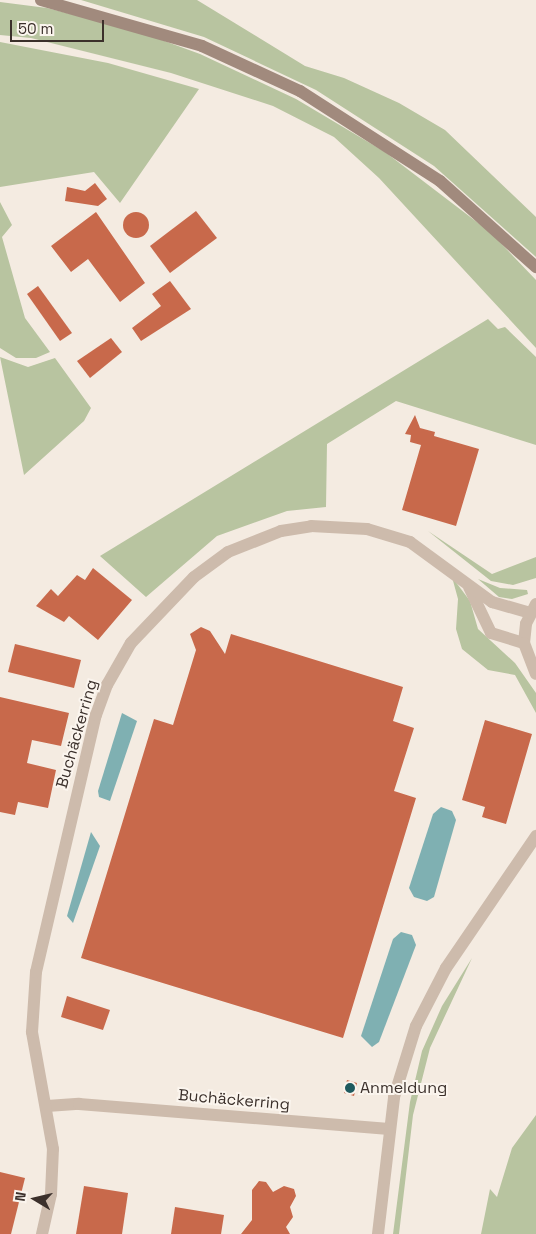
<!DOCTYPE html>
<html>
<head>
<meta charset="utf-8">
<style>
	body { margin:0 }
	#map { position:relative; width:536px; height:1234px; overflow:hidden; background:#f4ebe1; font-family:"Space Grotesk",sans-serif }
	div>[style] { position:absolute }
	.green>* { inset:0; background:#b8c4a0 }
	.water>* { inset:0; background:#7fb0b2 }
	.building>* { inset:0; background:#c8694b }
	.round { border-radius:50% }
	.street>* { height:12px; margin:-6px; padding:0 6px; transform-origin:6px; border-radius:6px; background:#cdbbac }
	.secondary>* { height:12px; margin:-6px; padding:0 6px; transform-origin:6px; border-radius:6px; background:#a18a7d }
	.dots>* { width:14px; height:14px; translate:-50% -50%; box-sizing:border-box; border:2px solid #fbf5ee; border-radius:50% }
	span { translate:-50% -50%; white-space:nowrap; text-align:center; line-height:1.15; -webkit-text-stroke:4px #fbf5ee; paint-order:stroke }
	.street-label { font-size:16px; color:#3b302b }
	.poi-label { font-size:16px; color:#3b302b }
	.left { translate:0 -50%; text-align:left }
	.north { position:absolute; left:10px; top:1174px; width:50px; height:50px; -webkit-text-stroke:4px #fbf5ee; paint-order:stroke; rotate:279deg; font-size:14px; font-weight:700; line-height:20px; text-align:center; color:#3b302b }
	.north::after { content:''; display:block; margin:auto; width:18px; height:22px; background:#3b302b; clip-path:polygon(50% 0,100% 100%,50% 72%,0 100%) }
	.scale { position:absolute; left:10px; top:20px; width:94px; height:22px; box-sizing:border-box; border:2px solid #3b302b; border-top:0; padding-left:6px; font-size:15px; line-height:18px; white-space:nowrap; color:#3b302b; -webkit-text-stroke:4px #fbf5ee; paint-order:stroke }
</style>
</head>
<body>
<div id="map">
	<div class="green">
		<i style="clip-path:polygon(81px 0,197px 0,305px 66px,344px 78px,399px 103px,445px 130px,536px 217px,536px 257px,434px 166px,316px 90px,204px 37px)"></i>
		<i style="clip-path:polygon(0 2px,47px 8px,137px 31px,200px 54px,296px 99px,385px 152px,490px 232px,536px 280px,536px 348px,379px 178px,334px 137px,273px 106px,171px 73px,31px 38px,0 35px)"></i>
		<i style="clip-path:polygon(0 42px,108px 63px,199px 89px,120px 203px,94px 172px,0 187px)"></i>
		<i style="clip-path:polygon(0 202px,12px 225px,2px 237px,25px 318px,50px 352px,36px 358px,16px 358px,0 348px)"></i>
		<i style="clip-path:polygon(488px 319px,498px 329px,505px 327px,536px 357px,536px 445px,396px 401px,327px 444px,326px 507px,287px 511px,217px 536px,146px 597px,100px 556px)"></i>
		<i style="clip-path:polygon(0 357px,28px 367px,55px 358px,91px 408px,84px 421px,24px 475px)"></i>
		<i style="clip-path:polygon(428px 531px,492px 574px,536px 557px,536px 578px,513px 585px,491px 581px)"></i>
		<i style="clip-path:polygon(452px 577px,470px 601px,478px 629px,515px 663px,536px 693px,536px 713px,515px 675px,488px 670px,462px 649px,456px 629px,458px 599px)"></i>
		<i style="clip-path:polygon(478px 579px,500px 588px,527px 590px,528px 594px,512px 599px,499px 597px)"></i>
		<i style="clip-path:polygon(472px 958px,430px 1048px,413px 1115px,399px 1234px,393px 1234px,410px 1102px,422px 1051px,442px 1006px)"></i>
		<i style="clip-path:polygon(536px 1115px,536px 1234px,481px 1234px,490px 1189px,497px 1197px,512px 1148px)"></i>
	</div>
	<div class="water">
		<i style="clip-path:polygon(122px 713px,137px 721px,110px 801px,99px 797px,98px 791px)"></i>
		<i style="clip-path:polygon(441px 807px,452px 811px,456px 820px,434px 897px,427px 901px,414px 897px,409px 888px,433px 814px)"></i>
		<i style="clip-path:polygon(91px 832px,100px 846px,73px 923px,67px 916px)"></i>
		<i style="clip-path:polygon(401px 932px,412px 935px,416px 945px,379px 1042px,372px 1047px,361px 1036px,393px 939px)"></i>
	</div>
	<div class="building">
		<i style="clip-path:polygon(95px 183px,107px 199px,98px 206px,65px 201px,67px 187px,85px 191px)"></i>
		<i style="clip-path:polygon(196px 211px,217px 238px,170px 273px,150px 246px)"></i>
		<i style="clip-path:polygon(96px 212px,145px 283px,120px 302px,88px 259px,71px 272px,51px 246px)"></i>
		<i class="round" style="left:123px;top:212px;width:26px;height:26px"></i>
		<i style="clip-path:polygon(170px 281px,191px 309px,141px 341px,132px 328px,161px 306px,152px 294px)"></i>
		<i style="clip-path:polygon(38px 286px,72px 333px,60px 341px,27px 294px)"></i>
		<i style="clip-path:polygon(111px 338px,122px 352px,90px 378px,77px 361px)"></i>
		<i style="clip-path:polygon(415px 415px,420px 428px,435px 432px,434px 436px,479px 449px,456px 526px,402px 510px,421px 445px,410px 442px,411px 435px,405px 434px)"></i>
		<i style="clip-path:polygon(93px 568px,132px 600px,98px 640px,69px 616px,64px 622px,36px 606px,51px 589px,58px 596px,77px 575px,85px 580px)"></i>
		<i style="clip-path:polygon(201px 627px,210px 631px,225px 654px,231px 634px,403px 687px,393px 721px,414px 728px,394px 791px,416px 798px,343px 1038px,81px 958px,154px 719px,173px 725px,196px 650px,190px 634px)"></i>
		<i style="clip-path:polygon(15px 644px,81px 660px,74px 688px,8px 672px)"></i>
		<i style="clip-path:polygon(0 697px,69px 713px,61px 746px,32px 740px,27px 763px,56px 770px,48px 808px,18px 802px,15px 815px,0 812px)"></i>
		<i style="clip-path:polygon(485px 720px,532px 734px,506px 824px,482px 817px,485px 807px,462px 800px)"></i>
		<i style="clip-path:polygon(67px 996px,110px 1010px,103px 1030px,61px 1017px)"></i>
		<i style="clip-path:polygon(347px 1080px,357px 1083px,354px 1096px,344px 1093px)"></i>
		<i style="clip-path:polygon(0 1172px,25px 1178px,11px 1234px,0 1234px)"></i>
		<i style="clip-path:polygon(259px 1181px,266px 1182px,273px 1192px,284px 1186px,294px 1189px,296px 1196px,290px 1207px,293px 1217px,286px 1227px,290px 1234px,241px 1234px,252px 1220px,252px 1190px)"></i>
		<i style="clip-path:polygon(84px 1186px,128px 1193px,122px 1234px,76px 1234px)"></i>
		<i style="clip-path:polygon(175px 1207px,224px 1215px,221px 1234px,171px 1234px)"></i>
	</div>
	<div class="street">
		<i style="left:469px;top:587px;width:51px;rotate:64.4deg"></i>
		<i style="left:491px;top:633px;width:34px;rotate:17deg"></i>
		<i style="left:536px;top:604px;width:22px;rotate:117deg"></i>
		<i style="left:526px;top:624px;width:19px;rotate:96deg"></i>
		<i style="left:524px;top:643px;width:33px;rotate:69deg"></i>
		<i style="left:47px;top:1106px;width:32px;rotate:-4deg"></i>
		<i style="left:79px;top:1104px;width:311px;rotate:4.6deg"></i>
		<i style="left:42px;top:1234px;width:41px;rotate:-77.3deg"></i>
		<i style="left:51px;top:1194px;width:45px;rotate:-87.5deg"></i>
		<i style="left:53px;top:1149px;width:119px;rotate:-100.2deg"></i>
		<i style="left:32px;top:1032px;width:60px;rotate:-86.2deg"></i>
		<i style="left:36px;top:972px;width:264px;rotate:-76.9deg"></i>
		<i style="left:96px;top:715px;width:32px;rotate:-70deg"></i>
		<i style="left:107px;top:685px;width:48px;rotate:-60.3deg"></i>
		<i style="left:131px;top:643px;width:91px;rotate:-46.3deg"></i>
		<i style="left:194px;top:577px;width:42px;rotate:-36.3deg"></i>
		<i style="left:228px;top:552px;width:57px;rotate:-21.6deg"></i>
		<i style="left:281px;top:531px;width:30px;rotate:-9deg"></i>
		<i style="left:311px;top:526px;width:56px;rotate:3.1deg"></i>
		<i style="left:367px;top:529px;width:45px;rotate:16.8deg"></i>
		<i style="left:410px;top:542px;width:102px;rotate:36.2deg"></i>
		<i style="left:492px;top:602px;width:40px;rotate:16deg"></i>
		<i style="left:378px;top:1234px;width:138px;rotate:-83.3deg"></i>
		<i style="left:394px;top:1097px;width:74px;rotate:-72.8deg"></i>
		<i style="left:416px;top:1026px;width:65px;rotate:-62.7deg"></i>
		<i style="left:446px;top:968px;width:160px;rotate:-55.7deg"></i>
	</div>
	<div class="secondary">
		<i style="left:41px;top:0;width:167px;rotate:15.9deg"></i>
		<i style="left:202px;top:46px;width:108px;rotate:24.7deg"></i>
		<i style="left:300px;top:91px;width:166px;rotate:32.7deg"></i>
		<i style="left:440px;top:181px;width:129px;rotate:41.9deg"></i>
	</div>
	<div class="dots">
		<i style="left:350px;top:1088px;background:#1f5a5e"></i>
	</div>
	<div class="street-label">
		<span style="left:77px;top:734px;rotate:-74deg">Buchäckerring</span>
		<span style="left:234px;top:1100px;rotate:5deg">Buchäckerring</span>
	</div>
	<div class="poi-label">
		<span class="left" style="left:360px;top:1088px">Anmeldung</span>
	</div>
	<div class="north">N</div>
	<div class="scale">50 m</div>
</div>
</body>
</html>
